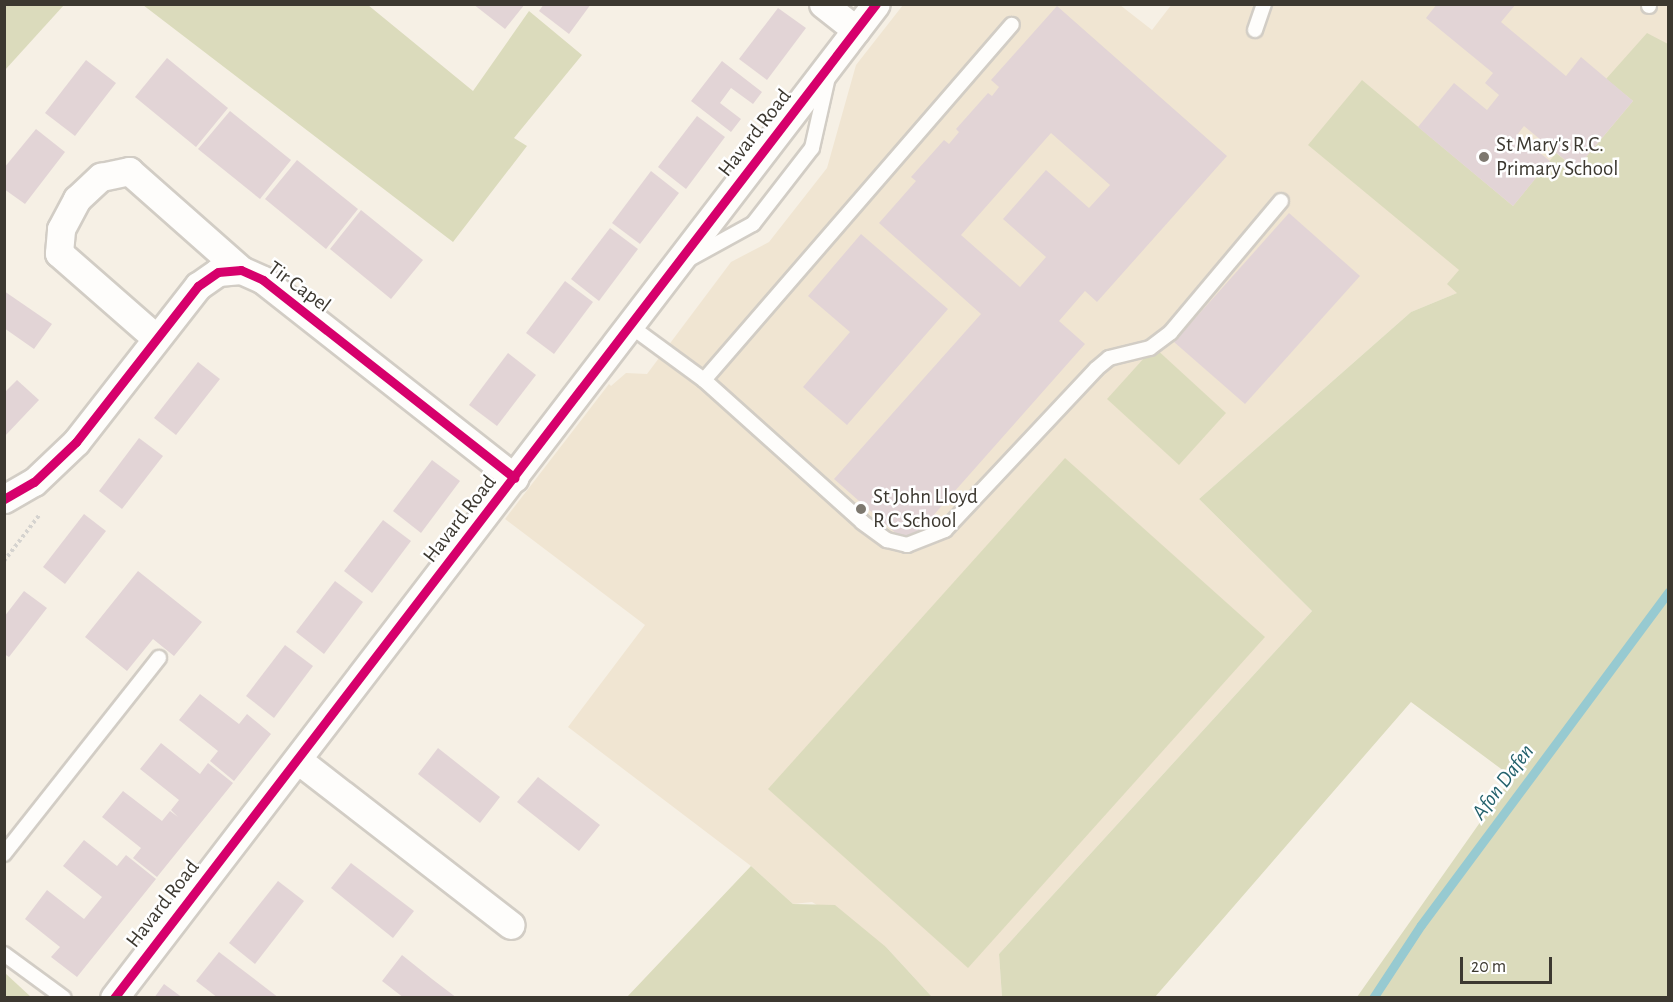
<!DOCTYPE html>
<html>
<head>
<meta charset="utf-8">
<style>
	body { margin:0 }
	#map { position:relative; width:1673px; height:1002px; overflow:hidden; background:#f6f0e5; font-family:"Alegreya Sans",sans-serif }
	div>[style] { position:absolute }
	.built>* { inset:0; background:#f0e5d2 }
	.green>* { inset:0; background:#dbdbbc }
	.stream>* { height:9px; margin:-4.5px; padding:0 4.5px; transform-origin:4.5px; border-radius:4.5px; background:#97cad1 }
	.building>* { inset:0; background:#e2d4d6 }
	.path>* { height:4px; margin-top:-2px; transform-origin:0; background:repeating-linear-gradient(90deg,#d5d3cf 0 3px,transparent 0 6px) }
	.roads { filter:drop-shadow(2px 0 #d2cdc5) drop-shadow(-2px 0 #d2cdc5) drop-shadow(0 2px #d2cdc5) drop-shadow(0 -2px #d2cdc5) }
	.service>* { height:14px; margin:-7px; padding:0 7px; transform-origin:7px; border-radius:7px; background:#fefdfb }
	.minor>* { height:27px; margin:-13.5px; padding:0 13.5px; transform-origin:13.5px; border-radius:13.5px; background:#fefdfb }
	.cycleway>* { height:9px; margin:-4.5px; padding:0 4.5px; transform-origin:4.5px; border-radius:4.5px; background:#d6006c }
	.dots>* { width:16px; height:16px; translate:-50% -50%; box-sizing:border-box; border:3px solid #fff; border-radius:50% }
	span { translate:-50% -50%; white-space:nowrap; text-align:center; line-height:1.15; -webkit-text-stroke:5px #fff; paint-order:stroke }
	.street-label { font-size:21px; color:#3c3830 }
	.poi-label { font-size:21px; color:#3c3830 }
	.left { translate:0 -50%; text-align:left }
	.water-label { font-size:22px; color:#23616c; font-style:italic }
	.frame { position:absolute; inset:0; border:6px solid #3c3830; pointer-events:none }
	.scale { position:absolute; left:1460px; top:957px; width:92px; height:27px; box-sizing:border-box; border:3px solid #3c3830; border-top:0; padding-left:8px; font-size:18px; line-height:21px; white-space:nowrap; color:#3c3830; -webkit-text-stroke:4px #fff; paint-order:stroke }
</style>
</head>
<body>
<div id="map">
	<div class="built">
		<i style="clip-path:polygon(1172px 4px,1668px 5px,1668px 419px,1457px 293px,1411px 312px,1199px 499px,1312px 611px,999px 954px,1002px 997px,932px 997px,886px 947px,812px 902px,793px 904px,751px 866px,568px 727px,645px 625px,505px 519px,609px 384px,611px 386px,626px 373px,647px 374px,731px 262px,769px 242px,827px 168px,856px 65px,903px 5px,1120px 5px,1152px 30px)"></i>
	</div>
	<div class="green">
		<i style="clip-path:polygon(5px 4px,64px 5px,5px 70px,4px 5px)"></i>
		<i style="clip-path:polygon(143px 5px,368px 5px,473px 91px,529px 11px,582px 55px,514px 138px,527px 146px,453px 242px)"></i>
		<i style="clip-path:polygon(1647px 33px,1668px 44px,1668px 997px,1357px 997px,1512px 777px,1411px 702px,1155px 997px,1002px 997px,999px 954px,1312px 611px,1199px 499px,1411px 312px,1457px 293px,1447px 284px,1459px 270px,1308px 145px,1362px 80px,1513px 206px,1556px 153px,1576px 169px,1633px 101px,1606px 79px)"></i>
		<i style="clip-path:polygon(1154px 347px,1226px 413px,1179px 465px,1107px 399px)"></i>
		<i style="clip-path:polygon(1065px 458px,1265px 637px,968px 968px,768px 789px)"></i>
		<i style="clip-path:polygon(751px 866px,793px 904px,835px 905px,886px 947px,932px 997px,627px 997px)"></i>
		<i style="clip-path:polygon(4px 973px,5px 973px,31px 997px,5px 997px)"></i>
	</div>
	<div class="stream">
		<i style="left:1373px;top:998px;width:87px;rotate:-56.7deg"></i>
		<i style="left:1421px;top:925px;width:415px;rotate:-53.4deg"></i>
	</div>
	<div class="building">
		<i style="clip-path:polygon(473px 4px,525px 4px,505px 29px)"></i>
		<i style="clip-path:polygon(544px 4px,591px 4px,569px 34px,539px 11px)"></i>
		<i style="clip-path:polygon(1437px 4px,1516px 4px,1501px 22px,1566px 76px,1581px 57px,1633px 101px,1576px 169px,1524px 126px,1517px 135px,1550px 161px,1513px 206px,1418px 127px,1454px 83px,1487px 110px,1499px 95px,1485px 83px,1493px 73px,1426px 18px)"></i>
		<i style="clip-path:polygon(evenodd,1057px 6px,1227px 156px,1097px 302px,1085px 291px,1059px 321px,1085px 344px,908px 544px,834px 479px,981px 314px,879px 223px,916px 181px,911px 177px,944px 140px,949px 144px,959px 132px,956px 129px,988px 93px,992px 96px,999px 87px,991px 80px,1057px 6px,1051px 133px,1110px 185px,1089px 208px,1046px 170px,1003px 219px,1046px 257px,1020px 287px,961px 235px,1051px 133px)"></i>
		<i style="clip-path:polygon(778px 8px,806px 28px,767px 80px,739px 59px)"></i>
		<i style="clip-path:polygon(167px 58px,228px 108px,196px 147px,135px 97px)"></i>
		<i style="clip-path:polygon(86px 60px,116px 83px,75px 136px,45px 113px)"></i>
		<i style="clip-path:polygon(722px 61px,762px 92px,753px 104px,731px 88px,720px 103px,741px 119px,731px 132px,691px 101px)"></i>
		<i style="clip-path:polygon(230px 111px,291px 160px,260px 199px,198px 149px)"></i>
		<i style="clip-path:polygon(697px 116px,725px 137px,686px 189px,658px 167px)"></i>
		<i style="clip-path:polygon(36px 129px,65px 152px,25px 204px,4px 189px,4px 168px)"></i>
		<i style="clip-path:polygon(297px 160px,358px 209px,326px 249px,265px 199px)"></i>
		<i style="clip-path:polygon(651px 171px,679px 193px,640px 244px,612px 223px)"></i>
		<i style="clip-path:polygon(361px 210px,423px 260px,391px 299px,330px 249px)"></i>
		<i style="clip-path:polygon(1289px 213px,1360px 276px,1245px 404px,1174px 342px)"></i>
		<i style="clip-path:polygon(610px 228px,638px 249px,599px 301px,571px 279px)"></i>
		<i style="clip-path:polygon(861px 234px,948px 309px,847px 425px,803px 387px,850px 332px,808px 296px)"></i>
		<i style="clip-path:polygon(565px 281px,593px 302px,554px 354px,526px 333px)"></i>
		<i style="clip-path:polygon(4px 291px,52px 324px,34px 349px,4px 328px)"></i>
		<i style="clip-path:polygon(508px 353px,536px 375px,497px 426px,469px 405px)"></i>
		<i style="clip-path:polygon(198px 362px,220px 379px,176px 435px,154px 418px)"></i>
		<i style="clip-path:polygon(17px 380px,39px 400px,4px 437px,4px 393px)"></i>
		<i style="clip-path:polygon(139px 438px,163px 456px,122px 509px,99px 491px)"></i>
		<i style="clip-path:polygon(432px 460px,460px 481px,421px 533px,393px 511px)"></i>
		<i style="clip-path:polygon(84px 514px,106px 531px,65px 584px,43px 567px)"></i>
		<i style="clip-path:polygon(383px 520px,411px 541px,372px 593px,344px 571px)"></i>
		<i style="clip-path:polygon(138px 571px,202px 622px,174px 656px,153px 639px,127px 671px,85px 637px)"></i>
		<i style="clip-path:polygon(335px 581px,363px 602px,324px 654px,296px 632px)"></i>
		<i style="clip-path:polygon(24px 591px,47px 608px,9px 657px,4px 654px,4px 617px)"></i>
		<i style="clip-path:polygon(285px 645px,313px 666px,274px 718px,246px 696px)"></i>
		<i style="clip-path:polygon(200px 694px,239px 724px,247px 714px,271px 734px,234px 781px,210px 761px,218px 751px,179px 720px)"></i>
		<i style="clip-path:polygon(161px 743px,200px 774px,208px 763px,233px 783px,157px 877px,133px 858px,141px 848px,102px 817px,123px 791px,162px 821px,170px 811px,178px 817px,171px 810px,179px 800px,140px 769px)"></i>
		<i style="clip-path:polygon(438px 748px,500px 797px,480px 823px,418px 774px)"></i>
		<i style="clip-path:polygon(538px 777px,600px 825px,579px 851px,517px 802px)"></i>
		<i style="clip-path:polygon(84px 840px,117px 866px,126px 855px,156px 879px,77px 977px,51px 957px,60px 947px,25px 919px,47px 890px,84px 919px,102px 897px,63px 866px)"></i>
		<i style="clip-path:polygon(351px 863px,414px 911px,393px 938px,331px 888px)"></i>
		<i style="clip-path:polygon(278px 881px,304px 901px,255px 964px,229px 943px)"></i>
		<i style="clip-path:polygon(219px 952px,279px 998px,218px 998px,196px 981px)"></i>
		<i style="clip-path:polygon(402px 955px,432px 979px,457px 998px,404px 998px,382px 981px)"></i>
		<i style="clip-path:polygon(164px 984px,183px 998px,154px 998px)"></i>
	</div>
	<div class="path">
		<i style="left:4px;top:561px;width:59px;rotate:-52.5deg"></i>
	</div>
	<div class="roads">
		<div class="service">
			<i style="left:1649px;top:6px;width:2px;rotate:-90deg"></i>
			<i style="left:1255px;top:30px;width:28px;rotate:-71deg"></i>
			<i style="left:689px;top:259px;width:73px;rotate:-28.7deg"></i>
			<i style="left:753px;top:224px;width:96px;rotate:-52.2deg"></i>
			<i style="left:812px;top:148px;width:73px;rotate:-77.3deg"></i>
			<i style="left:629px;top:325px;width:93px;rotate:36.3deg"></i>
			<i style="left:704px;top:380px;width:212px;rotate:41.9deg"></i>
			<i style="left:862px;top:522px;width:31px;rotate:36deg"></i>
			<i style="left:887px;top:540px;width:21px;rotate:14deg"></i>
			<i style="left:907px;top:545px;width:41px;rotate:-21.5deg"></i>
			<i style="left:945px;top:530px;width:221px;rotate:-46.8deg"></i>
			<i style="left:1096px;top:369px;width:17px;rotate:-40deg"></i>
			<i style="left:1109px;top:358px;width:42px;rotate:-13.7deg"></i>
			<i style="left:1150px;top:348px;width:26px;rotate:-37deg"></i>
			<i style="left:1171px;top:332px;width:171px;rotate:-50deg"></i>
			<i style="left:704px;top:380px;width:470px;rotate:-49.1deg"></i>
			<i style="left:4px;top:854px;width:250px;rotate:-51.7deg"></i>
			<i style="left:4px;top:954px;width:74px;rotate:36.3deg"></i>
		</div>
		<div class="minor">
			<i style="left:823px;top:4px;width:42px;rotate:38.2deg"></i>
			<i style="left:156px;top:338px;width:129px;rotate:-138.8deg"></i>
			<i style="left:59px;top:253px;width:24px;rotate:-85deg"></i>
			<i style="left:61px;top:229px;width:34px;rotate:-62deg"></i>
			<i style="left:77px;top:199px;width:33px;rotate:-43deg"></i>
			<i style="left:101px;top:177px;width:29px;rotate:-12deg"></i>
			<i style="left:129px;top:171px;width:149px;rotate:41.5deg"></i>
			<i style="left:4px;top:499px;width:34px;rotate:-30deg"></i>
			<i style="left:34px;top:482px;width:58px;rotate:-43.6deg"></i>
			<i style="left:76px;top:442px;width:198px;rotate:-52deg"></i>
			<i style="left:198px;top:286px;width:24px;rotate:-35deg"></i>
			<i style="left:218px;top:272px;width:23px;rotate:-5deg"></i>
			<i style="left:241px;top:270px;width:24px;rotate:24deg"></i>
			<i style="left:263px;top:280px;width:320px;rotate:38.2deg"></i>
			<i style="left:298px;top:760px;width:269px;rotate:37.8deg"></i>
			<i style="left:114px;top:998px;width:1252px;rotate:-52.53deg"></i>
		</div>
	</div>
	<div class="cycleway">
		<i style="left:4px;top:499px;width:34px;rotate:-30deg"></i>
		<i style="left:34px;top:482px;width:58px;rotate:-43.6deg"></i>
		<i style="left:76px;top:442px;width:198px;rotate:-52deg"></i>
		<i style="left:198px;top:286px;width:24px;rotate:-35deg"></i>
		<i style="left:218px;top:272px;width:23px;rotate:-5deg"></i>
		<i style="left:241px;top:270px;width:24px;rotate:24deg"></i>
		<i style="left:263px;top:280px;width:320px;rotate:38.2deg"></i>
		<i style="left:114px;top:998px;width:1252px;rotate:-52.53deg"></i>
	</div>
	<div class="dots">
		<i style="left:1484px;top:157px;background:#7d786f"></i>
		<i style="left:861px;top:509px;background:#7d786f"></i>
	</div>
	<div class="street-label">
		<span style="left:755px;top:133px;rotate:-52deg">Havard Road</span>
		<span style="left:299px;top:287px;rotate:36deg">Tir Capel</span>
		<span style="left:460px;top:519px;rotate:-52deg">Havard Road</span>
		<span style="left:163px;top:904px;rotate:-52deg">Havard Road</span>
	</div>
	<div class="poi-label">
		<span class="left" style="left:1496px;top:157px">St Mary's R.C.<br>Primary School</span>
		<span class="left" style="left:873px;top:509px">St John Lloyd<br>R C School</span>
	</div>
	<div class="water-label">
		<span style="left:1503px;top:782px;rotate:-53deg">Afon Dafen</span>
	</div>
	<div class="frame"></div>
	<div class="scale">20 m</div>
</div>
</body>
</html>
